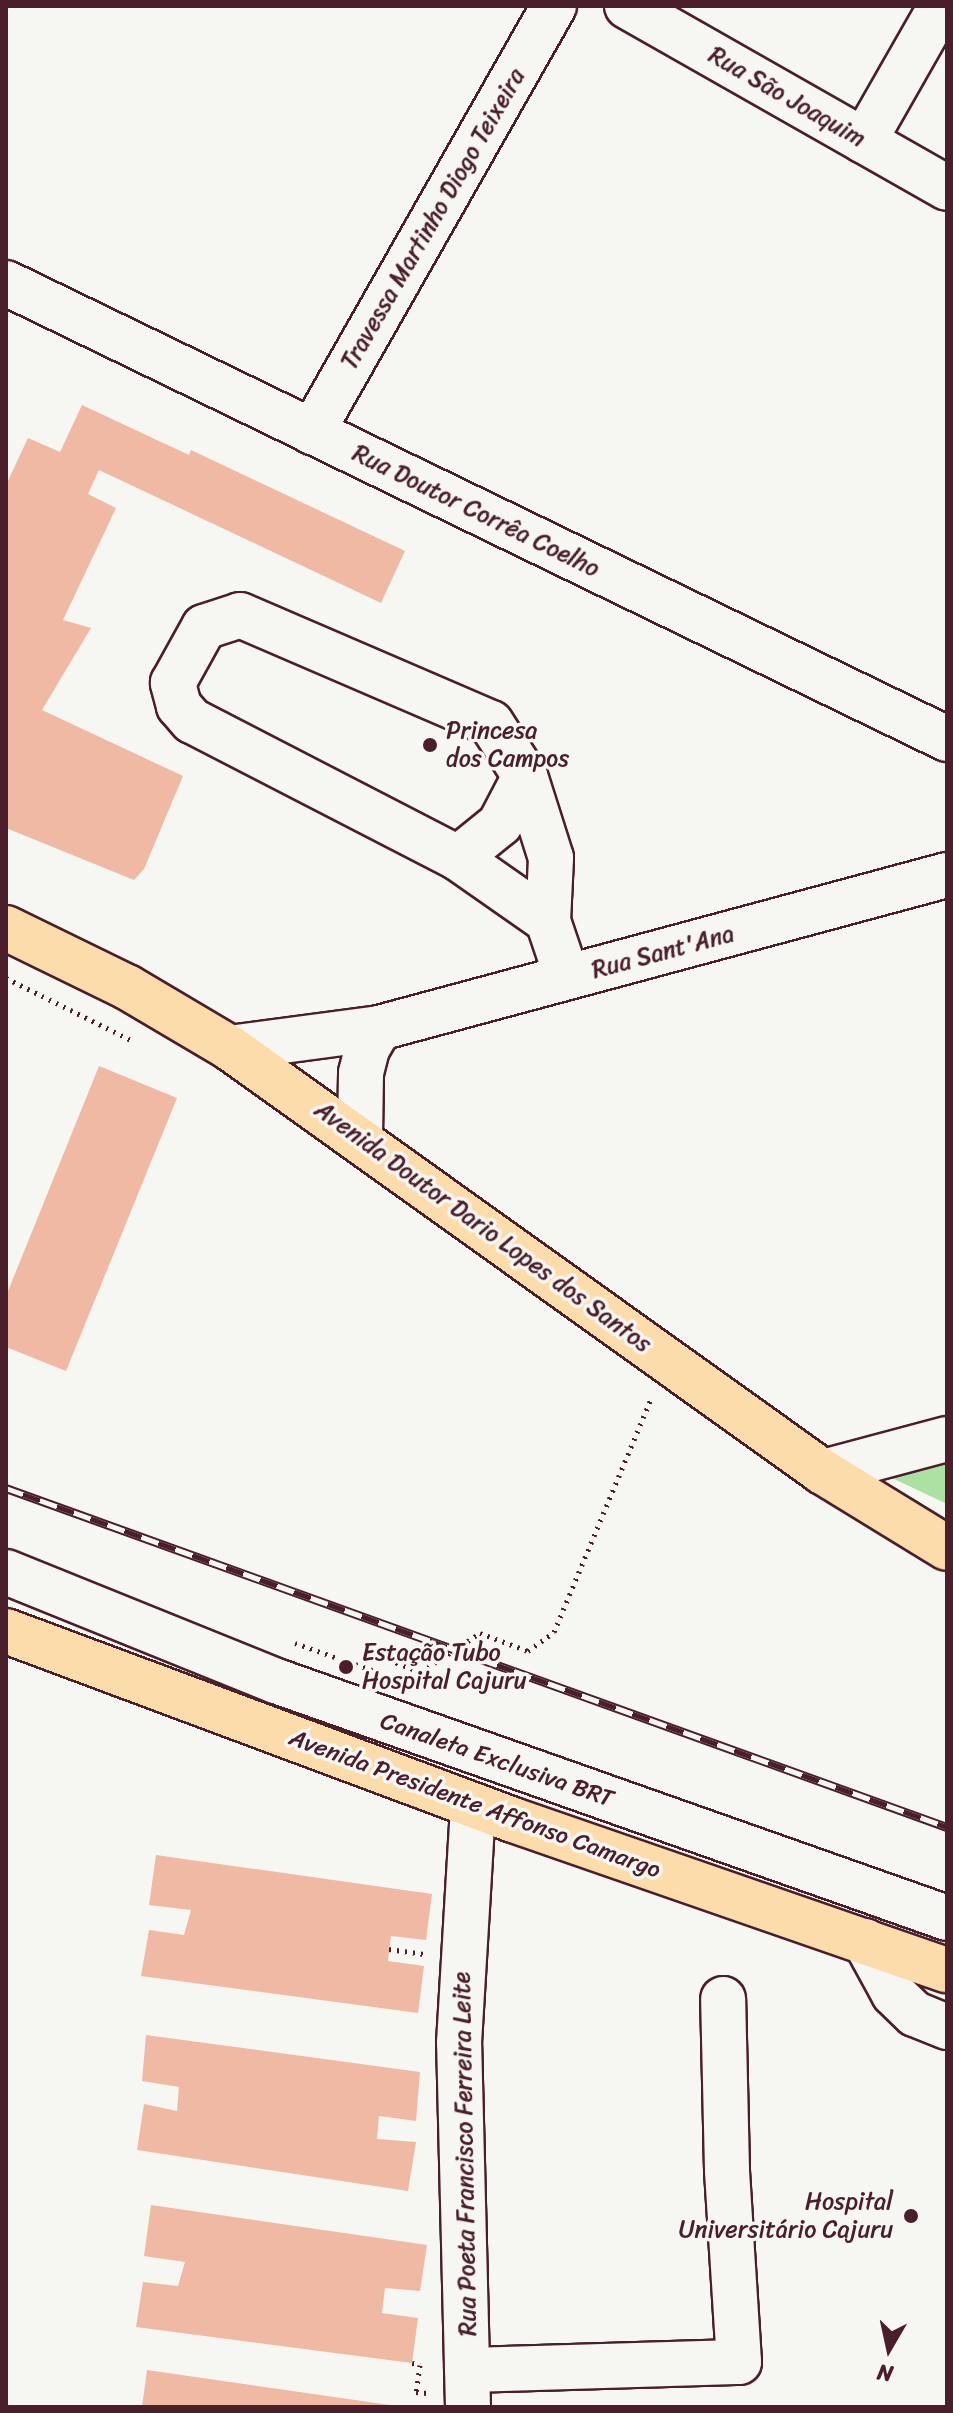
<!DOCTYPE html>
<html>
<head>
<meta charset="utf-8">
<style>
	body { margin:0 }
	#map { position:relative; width:953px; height:2413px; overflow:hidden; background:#f6f6f2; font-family:Sriracha,sans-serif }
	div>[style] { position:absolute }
	.green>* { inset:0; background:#ade1a4 }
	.building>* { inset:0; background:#efb9a3 }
	.path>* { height:5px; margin-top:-2.5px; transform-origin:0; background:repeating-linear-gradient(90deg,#4a1f2b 0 2px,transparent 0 8px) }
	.roads { filter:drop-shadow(2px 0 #4a1f2b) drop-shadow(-2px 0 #4a1f2b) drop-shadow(0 2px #4a1f2b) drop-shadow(0 -2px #4a1f2b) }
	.minor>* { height:44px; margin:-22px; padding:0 22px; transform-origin:22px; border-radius:22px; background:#f6f6f2 }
	.major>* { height:44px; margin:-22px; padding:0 22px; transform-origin:22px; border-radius:22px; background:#fddcac }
	.rail>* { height:9px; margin-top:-4.5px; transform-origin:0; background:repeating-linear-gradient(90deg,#f6f6f2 0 18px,#4a1f2b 0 36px); box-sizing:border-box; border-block:2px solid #4a1f2b }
	.dots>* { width:22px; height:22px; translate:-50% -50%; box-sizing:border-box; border:4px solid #f6f6f2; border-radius:50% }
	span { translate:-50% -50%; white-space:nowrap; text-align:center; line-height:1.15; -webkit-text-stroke:7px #f6f6f2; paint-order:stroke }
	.street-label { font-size:24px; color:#4a1f2b }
	.poi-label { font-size:24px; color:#4a1f2b }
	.left { translate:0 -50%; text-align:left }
	.right { translate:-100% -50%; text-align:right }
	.frame { position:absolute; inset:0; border:8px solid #4a1f2b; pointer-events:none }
	.north { position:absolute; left:849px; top:2309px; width:80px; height:80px; -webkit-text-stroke:6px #f6f6f2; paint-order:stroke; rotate:189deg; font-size:22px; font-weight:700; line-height:32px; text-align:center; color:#4a1f2b }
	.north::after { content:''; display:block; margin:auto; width:28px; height:36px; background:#4a1f2b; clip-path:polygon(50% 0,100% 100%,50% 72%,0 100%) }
</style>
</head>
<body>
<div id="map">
	<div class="green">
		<i style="clip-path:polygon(947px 1464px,947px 1504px,892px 1478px)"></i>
	</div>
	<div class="building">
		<i style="clip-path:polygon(82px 405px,189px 455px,191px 450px,405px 551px,381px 603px,99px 470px,88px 494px,116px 508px,63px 620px,91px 628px,42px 710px,183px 776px,144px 869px,134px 880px,6px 828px,6px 485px,28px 438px,60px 452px)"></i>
		<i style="clip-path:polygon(99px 1066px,177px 1098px,66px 1371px,6px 1347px,6px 1296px)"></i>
		<i style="clip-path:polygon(156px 1855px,432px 1894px,426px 1940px,391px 1936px,388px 1961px,424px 1966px,418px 2013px,141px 1976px,149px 1930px,184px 1935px,191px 1910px,149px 1905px)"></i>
		<i style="clip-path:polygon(146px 2035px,420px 2072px,416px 2121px,379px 2116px,377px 2139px,416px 2142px,408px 2191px,137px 2150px,144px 2104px,177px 2111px,179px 2087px,142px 2081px)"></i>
		<i style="clip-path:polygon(151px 2205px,427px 2245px,420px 2291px,385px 2288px,382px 2313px,418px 2318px,412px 2363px,136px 2327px,143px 2282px,178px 2286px,185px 2262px,144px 2256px)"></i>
		<i style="clip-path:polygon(147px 2370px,390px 2405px,390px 2407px,142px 2407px)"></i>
	</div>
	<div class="path">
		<i style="left:6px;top:978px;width:140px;rotate:26.4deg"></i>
		<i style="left:295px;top:1643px;width:93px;rotate:19.4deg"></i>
		<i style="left:377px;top:1670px;width:14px;rotate:-73deg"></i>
		<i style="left:381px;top:1657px;width:43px;rotate:20.6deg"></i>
		<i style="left:421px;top:1672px;width:71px;rotate:-33.5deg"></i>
		<i style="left:480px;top:1633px;width:51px;rotate:20.6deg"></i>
		<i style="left:528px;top:1651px;width:32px;rotate:-36deg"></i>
		<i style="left:554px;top:1632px;width:255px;rotate:-67.4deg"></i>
		<i style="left:389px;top:1949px;width:37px;rotate:8deg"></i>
		<i style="left:412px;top:2363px;width:8px;rotate:14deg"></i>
		<i style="left:420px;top:2365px;width:27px;rotate:98deg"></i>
		<i style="left:416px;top:2392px;width:11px;rotate:5deg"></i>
	</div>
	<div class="roads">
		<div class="minor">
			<i style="left:627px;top:6px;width:368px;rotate:29.6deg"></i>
			<i style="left:864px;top:141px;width:155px;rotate:-60.3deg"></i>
			<i style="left:6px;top:283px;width:1046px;rotate:25.85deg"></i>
			<i style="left:312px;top:432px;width:490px;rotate:-60.4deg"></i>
			<i style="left:458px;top:858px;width:54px;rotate:-39deg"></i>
			<i style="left:500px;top:824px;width:54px;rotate:-62.5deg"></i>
			<i style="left:548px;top:921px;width:110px;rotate:-145deg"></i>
			<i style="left:458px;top:858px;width:299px;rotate:-152.7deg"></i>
			<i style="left:192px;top:721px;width:20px;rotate:-131deg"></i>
			<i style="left:179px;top:706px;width:24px;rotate:-105deg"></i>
			<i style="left:173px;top:683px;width:64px;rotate:-61deg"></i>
			<i style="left:204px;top:627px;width:38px;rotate:-18deg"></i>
			<i style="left:240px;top:615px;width:273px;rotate:23.3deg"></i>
			<i style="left:491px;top:723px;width:63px;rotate:57.3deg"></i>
			<i style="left:525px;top:776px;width:86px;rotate:72.4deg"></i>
			<i style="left:551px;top:858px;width:63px;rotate:92.7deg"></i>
			<i style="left:548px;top:921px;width:59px;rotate:71.3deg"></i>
			<i style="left:230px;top:1048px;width:150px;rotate:-7.6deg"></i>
			<i style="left:379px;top:1028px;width:588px;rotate:-15.08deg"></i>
			<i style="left:360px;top:1138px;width:65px;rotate:-89.1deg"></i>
			<i style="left:361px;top:1073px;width:25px;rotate:-76deg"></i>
			<i style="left:367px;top:1049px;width:24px;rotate:-60deg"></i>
			<i style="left:823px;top:1472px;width:128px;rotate:-14.9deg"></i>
			<i style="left:6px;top:1572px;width:291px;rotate:22deg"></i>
			<i style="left:276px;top:1681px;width:712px;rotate:19.45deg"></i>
			<i style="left:865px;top:1941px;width:60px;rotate:61.3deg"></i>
			<i style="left:894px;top:1994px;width:29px;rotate:44deg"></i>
			<i style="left:915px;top:2014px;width:35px;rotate:22deg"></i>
			<i style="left:467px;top:2370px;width:272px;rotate:-1.7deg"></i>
			<i style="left:739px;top:2362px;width:192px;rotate:-93.6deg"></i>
			<i style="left:727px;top:2170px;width:171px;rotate:-91.3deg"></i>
			<i style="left:468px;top:2407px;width:364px;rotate:-91.4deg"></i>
			<i style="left:459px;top:2043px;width:238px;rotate:-86.6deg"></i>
		</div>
		<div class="major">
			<i style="left:6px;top:928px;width:135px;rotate:26deg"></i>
			<i style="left:127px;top:987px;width:120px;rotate:30.6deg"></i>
			<i style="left:230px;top:1048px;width:729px;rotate:35.57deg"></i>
			<i style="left:823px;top:1472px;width:145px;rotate:31.5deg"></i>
			<i style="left:6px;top:1631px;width:541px;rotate:20.44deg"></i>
			<i style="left:513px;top:1820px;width:459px;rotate:19.1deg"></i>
		</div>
	</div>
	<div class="rail">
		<i style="left:6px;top:1488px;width:1000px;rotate:19.81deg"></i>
	</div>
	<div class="dots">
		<i style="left:430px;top:745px;background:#4a1f2b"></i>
		<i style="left:346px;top:1667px;background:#4a1f2b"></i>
		<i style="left:911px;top:2216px;background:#4a1f2b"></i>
	</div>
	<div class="street-label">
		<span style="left:787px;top:97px;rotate:30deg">Rua São Joaquim</span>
		<span style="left:433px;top:219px;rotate:-60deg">Travessa Martinho Diogo Teixeira</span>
		<span style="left:476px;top:511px;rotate:26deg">Rua Doutor Corrêa Coelho</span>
		<span style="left:663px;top:952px;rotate:-15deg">Rua Sant'Ana</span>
		<span style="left:483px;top:1227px;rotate:36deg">Avenida Doutor Dario Lopes dos Santos</span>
		<span style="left:497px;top:1760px;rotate:19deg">Canaleta Exclusiva BRT</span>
		<span style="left:475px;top:1804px;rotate:20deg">Avenida Presidente Affonso Camargo</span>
		<span style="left:465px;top:2154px;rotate:-91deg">Rua Poeta Francisco Ferreira Leite</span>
	</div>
	<div class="poi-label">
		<span class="left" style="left:446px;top:745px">Princesa<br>dos Campos</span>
		<span class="left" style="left:362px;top:1667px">Estação Tubo<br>Hospital Cajuru</span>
		<span class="right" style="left:893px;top:2216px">Hospital<br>Universitário Cajuru</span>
	</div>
	<div class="frame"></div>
	<div class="north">N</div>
</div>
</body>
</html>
